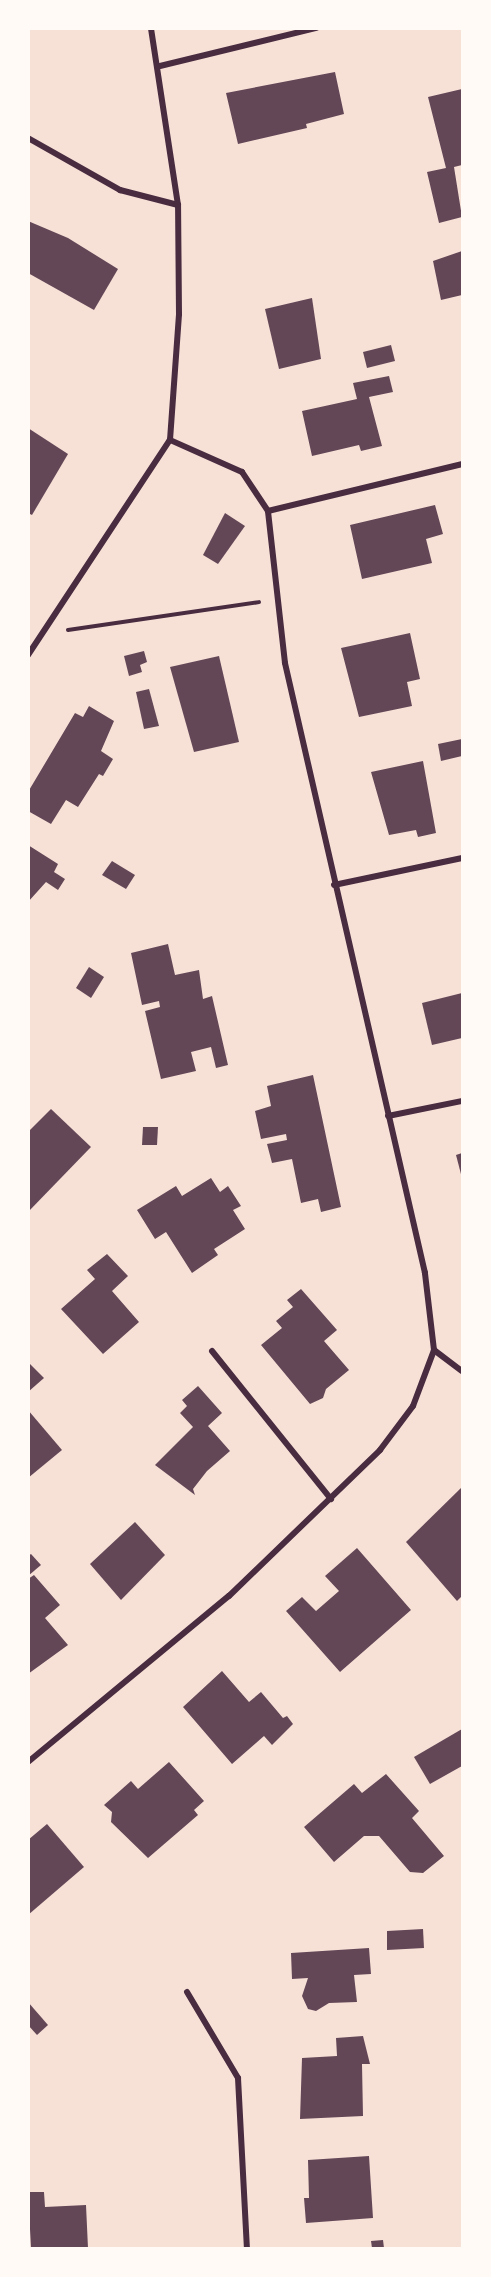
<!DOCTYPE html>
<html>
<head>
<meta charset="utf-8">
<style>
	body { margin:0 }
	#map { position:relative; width:491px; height:2277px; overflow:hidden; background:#f7e1d7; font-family:Manrope,sans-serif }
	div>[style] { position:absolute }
	.building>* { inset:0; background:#644757 }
	.path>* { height:4px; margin:-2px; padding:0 2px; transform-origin:2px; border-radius:2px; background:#4a2c40 }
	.minor>* { height:6px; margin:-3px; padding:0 3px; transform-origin:3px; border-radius:3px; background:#4a2c40 }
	span { translate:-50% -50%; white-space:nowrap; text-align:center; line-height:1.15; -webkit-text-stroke:5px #fffaf5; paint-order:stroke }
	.frame { position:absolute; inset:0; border:30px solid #fffaf5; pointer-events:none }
</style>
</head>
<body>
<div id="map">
	<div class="building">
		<i style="clip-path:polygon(335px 72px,344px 114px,306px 124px,307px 128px,238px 144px,226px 93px)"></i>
		<i style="clip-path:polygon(462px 89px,462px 165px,454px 167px,462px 217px,439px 223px,427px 172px,446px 168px,428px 97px)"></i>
		<i style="clip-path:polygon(28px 221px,68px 238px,118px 269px,94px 310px,28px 273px)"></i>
		<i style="clip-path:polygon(462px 251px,462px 295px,441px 300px,433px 261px)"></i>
		<i style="clip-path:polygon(312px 298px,321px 359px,279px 369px,265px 309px)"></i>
		<i style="clip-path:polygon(391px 345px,395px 361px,367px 368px,363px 352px)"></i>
		<i style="clip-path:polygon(389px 376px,393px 392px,369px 397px,382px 446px,361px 451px,359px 445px,312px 456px,302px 411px,357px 399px,353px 383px)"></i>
		<i style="clip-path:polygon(28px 428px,68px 454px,32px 515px,28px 513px)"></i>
		<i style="clip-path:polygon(435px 505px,443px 534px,426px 539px,432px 563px,362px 579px,350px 525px)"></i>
		<i style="clip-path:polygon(225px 513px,245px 526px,218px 564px,203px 555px)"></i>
		<i style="clip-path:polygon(410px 633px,420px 679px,407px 682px,412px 706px,359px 717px,341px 648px)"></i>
		<i style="clip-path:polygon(144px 651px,147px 662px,140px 665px,142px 672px,129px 676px,124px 656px)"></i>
		<i style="clip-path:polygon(219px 656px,239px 742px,194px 752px,170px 667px)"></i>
		<i style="clip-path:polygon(149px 689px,159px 726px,144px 729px,136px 692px)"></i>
		<i style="clip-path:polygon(89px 706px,114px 721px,101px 751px,113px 759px,103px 776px,99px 774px,78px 807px,66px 800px,51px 824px,28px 811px,28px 792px,75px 713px,83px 717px)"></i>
		<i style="clip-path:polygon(462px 739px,462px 756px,441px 761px,438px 744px)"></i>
		<i style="clip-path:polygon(423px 761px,436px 833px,418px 837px,416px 830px,389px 835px,371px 772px)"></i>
		<i style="clip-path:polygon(28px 845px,58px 864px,54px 872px,65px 879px,58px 890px,46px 882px,28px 902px)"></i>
		<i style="clip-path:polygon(112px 861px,135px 875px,126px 889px,102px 875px)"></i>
		<i style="clip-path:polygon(168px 944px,175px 975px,199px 970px,203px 999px,212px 996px,228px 1065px,216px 1068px,211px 1047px,191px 1052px,196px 1071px,161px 1079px,145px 1011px,160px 1007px,159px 1001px,142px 1005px,131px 953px)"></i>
		<i style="clip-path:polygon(89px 967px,104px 977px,91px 998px,76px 988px)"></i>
		<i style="clip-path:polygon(462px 993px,462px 1038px,432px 1045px,422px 1003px)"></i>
		<i style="clip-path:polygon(313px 1075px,341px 1207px,321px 1212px,318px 1199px,301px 1203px,292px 1159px,272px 1163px,267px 1144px,287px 1140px,286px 1134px,261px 1139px,255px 1111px,271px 1106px,267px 1086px)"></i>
		<i style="clip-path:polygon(51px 1109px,91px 1147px,28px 1212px,28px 1132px)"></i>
		<i style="clip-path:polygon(143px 1127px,158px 1127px,157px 1145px,142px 1145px)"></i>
		<i style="clip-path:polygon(462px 1153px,462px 1178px,456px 1155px)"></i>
		<i style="clip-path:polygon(211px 1178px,220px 1192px,228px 1186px,241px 1206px,233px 1210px,245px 1229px,214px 1249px,218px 1255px,192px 1273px,166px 1232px,155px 1239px,137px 1210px,176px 1186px,182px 1196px)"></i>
		<i style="clip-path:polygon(107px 1254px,128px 1276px,112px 1291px,139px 1322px,103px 1354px,61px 1309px,95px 1279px,87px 1270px)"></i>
		<i style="clip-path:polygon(301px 1289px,337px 1330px,324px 1341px,349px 1370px,326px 1389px,323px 1398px,310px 1404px,261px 1345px,282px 1328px,276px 1321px,293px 1307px,287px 1300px)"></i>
		<i style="clip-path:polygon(28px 1362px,44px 1378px,28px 1392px)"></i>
		<i style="clip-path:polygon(198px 1386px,222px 1413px,208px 1426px,230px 1451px,207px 1471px,193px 1489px,195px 1495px,155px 1465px,193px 1427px,180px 1413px,187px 1406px,182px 1400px)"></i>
		<i style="clip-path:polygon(28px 1410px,62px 1450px,28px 1478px)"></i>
		<i style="clip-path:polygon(462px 1487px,462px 1596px,457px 1601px,406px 1542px)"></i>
		<i style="clip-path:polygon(135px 1522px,165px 1555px,121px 1600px,90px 1564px)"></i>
		<i style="clip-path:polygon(357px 1548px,411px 1610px,340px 1672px,286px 1611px,302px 1597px,316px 1611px,339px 1591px,325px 1576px)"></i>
		<i style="clip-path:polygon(31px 1554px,41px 1565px,28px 1576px,28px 1556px)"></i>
		<i style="clip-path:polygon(34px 1575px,60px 1605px,45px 1618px,68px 1645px,28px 1674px,28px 1579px)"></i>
		<i style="clip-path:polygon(222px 1671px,249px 1702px,261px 1692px,283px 1718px,287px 1716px,293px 1724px,272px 1745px,264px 1736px,232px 1764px,183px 1707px)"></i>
		<i style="clip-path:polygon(462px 1729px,462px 1766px,430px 1784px,414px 1757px)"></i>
		<i style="clip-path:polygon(169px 1762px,204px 1801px,194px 1810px,198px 1815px,148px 1858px,111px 1822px,112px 1812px,104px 1805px,131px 1781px,138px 1789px)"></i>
		<i style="clip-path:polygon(386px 1774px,419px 1811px,412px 1818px,444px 1856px,423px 1873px,410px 1872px,379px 1836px,364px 1836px,334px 1862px,304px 1827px,354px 1784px,362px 1793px)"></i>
		<i style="clip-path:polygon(47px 1824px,84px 1867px,28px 1915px,28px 1840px)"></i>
		<i style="clip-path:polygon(423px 1929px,424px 1948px,387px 1950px,387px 1931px)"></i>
		<i style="clip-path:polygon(369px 1948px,371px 1974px,354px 1975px,357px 2002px,329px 2003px,316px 2011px,308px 2009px,302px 1996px,308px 1978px,292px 1979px,291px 1953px)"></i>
		<i style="clip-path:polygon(28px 2002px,48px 2025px,37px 2035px,28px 2025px)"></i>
		<i style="clip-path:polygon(363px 2036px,370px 2064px,362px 2064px,363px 2116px,300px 2119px,302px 2058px,337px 2056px,336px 2038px)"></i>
		<i style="clip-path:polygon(369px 2156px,373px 2218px,306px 2223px,304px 2198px,309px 2198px,308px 2160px)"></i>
		<i style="clip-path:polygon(28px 2192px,44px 2192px,45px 2207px,86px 2205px,88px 2248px,31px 2248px)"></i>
		<i style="clip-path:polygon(383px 2240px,384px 2248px,372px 2248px,371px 2241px)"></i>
	</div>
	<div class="path">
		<i style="left:68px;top:630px;width:193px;rotate:-8.3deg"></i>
	</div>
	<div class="minor">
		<i style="left:160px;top:66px;width:161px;rotate:-13.7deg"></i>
		<i style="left:28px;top:138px;width:106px;rotate:29.5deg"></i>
		<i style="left:120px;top:190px;width:60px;rotate:14.5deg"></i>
		<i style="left:268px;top:511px;width:200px;rotate:-13.6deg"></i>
		<i style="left:28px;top:655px;width:258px;rotate:-56.6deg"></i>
		<i style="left:170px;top:440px;width:126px;rotate:-85.9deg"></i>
		<i style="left:179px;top:314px;width:109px;rotate:-90.5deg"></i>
		<i style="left:178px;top:205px;width:179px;rotate:-98.7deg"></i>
		<i style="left:334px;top:885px;width:131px;rotate:-11.9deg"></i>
		<i style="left:388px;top:1116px;width:76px;rotate:-11.5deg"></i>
		<i style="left:434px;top:1350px;width:35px;rotate:37deg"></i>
		<i style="left:212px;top:1351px;width:190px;rotate:51.2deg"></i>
		<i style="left:28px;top:1762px;width:261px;rotate:-39.6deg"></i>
		<i style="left:229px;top:1596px;width:210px;rotate:-44deg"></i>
		<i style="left:380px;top:1450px;width:55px;rotate:-53.1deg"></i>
		<i style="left:413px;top:1406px;width:60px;rotate:-69.4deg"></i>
		<i style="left:434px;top:1350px;width:78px;rotate:-96.7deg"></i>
		<i style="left:425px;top:1273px;width:626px;rotate:-102.93deg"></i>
		<i style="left:285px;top:663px;width:153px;rotate:-96.4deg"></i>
		<i style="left:268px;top:511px;width:47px;rotate:-123.7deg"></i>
		<i style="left:242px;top:472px;width:79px;rotate:-156deg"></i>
		<i style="left:187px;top:1992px;width:100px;rotate:59.3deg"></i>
		<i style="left:238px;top:2078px;width:170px;rotate:87deg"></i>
	</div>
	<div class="frame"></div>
</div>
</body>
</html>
